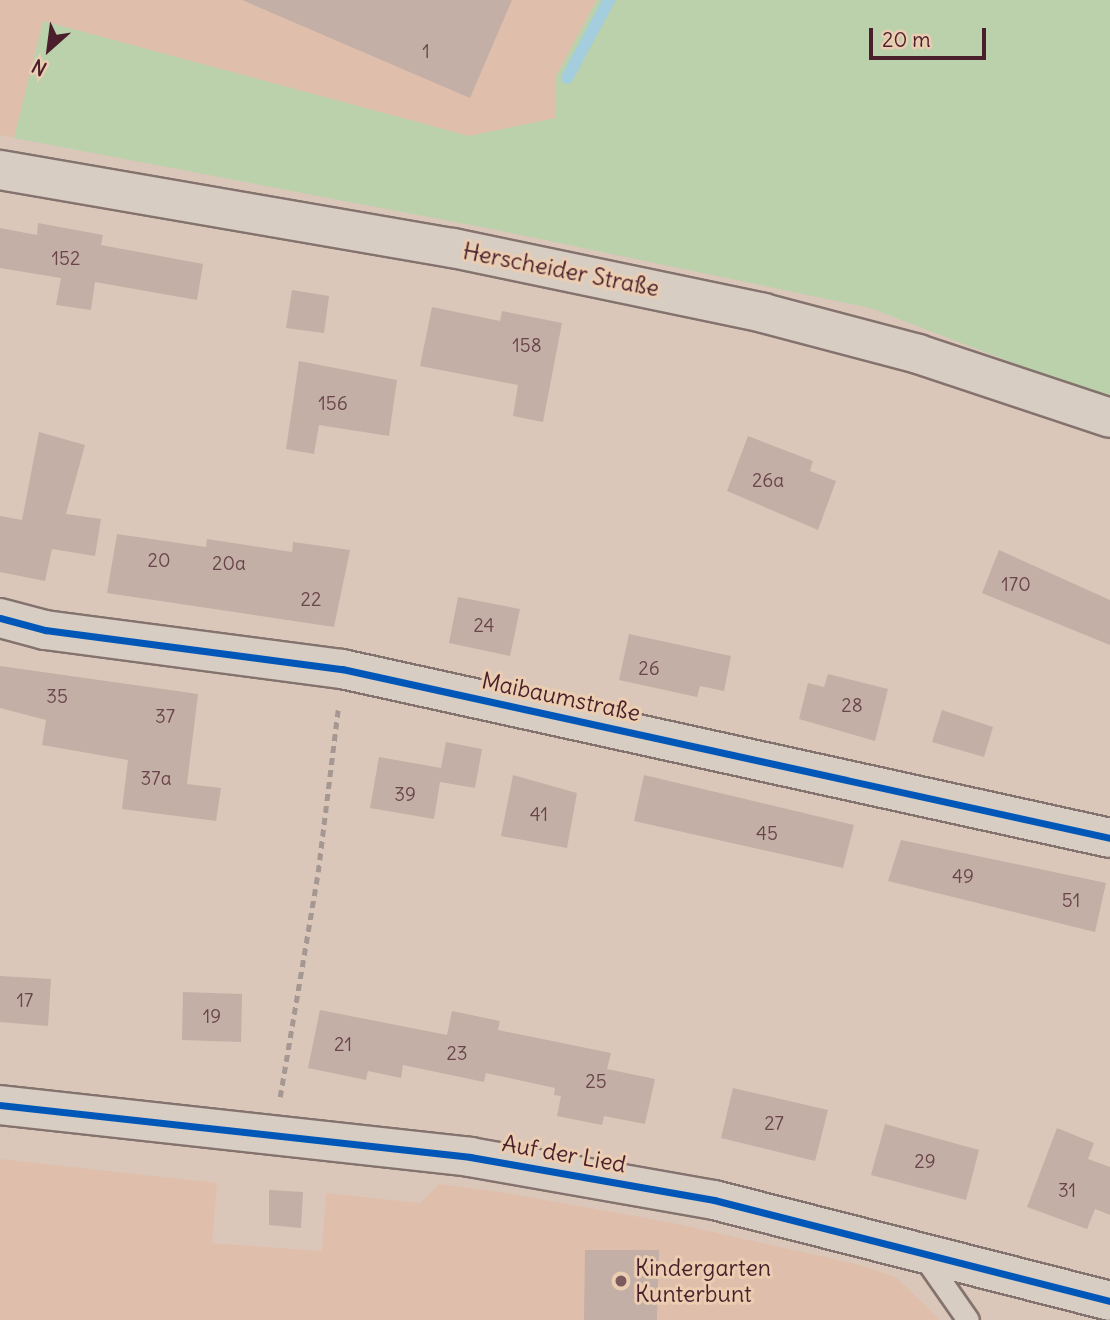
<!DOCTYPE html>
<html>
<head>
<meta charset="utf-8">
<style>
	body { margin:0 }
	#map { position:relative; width:1110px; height:1320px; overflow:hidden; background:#dbc7b9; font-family:Delius,sans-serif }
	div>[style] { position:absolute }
	.built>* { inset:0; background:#dfbfab }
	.green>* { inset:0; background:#bad1ab }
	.stream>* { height:12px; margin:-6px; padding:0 6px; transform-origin:6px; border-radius:6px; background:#a4cddd }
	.building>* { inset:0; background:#c3afa6 }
	.path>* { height:4.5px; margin-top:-2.25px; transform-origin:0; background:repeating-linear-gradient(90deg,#a59792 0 7px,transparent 0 12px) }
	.roads { filter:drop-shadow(2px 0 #84726e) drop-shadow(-2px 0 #84726e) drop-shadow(0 2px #84726e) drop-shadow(0 -2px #84726e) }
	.service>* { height:21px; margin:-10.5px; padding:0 10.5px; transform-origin:10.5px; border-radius:10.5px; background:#d8cdc2 }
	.minor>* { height:38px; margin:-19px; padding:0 19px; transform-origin:19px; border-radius:19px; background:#d8cdc2 }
	.secondary>* { height:38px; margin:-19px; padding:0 19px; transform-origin:19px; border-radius:19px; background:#d8cdc2 }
	.cycleway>* { height:7px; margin:-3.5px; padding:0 3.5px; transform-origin:3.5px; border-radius:3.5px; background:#0057b8 }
	.dots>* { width:19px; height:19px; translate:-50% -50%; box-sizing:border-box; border:4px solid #ebcdb1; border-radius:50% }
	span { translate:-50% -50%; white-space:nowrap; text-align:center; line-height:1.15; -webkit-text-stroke:6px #ebcdb1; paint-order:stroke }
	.number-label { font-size:19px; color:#6a444b }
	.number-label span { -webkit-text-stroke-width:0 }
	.street-label { font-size:23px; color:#4a1f2b }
	.poi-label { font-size:23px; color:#4a1f2b }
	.left { translate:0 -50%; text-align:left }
	.north { position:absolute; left:14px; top:14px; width:70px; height:70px; -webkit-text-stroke:5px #ebcdb1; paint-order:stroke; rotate:208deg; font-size:19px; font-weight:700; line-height:28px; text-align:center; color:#4a1f2b }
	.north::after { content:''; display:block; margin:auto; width:24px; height:32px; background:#4a1f2b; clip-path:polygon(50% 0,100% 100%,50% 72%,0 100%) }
	.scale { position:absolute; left:869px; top:28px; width:117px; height:32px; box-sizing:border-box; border:4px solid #4a1f2b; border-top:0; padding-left:9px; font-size:21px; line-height:24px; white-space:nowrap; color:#4a1f2b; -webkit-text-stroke:5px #ebcdb1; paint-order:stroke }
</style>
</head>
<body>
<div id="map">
	<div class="built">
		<i style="clip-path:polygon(0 0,597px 0,556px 76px,556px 118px,469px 136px,43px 21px,14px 138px,0 135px)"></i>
		<i style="clip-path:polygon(0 1159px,217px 1183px,212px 1243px,322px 1251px,326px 1193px,420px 1203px,439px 1184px,507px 1193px,673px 1223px,856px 1264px,896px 1277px,940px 1320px,0 1320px)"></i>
	</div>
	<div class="green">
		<i style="clip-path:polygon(597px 0,1110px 0,1110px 400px,870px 308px,497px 230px,14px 138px,43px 21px,469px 136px,556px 118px,556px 76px)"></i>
	</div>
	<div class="stream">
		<i style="left:567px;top:78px;width:89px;rotate:-61.7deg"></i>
	</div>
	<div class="building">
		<i style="clip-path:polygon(242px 0,512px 0,470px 98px)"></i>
		<i style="clip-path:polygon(38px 223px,103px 235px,101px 245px,203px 264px,197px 300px,95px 282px,91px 310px,56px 305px,61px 278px,0 268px,0 228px,37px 235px)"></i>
		<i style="clip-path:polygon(292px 290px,329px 296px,324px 333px,286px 328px)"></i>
		<i style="clip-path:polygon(432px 307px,500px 321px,502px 311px,562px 323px,543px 422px,513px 416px,518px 385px,420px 366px)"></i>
		<i style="clip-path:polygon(299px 361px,397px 380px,389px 436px,319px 425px,314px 454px,286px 449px)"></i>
		<i style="clip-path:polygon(39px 432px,85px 445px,66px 514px,101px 519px,95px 556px,52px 549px,45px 581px,0 572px,0 516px,22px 520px)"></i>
		<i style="clip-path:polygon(748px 436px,813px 461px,810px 471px,836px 481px,818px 530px,727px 491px)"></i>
		<i style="clip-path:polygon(117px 534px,206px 547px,207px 539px,292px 552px,293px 542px,350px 550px,334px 627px,107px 593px)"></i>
		<i style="clip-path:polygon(999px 550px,1110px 600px,1110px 645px,982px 593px)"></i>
		<i style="clip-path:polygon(458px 597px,520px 609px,510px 656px,449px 643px)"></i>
		<i style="clip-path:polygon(629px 634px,731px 656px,724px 691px,700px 686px,697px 697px,619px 680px)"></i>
		<i style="clip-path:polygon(0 666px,198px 694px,187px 784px,221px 788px,216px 821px,122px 809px,128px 760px,42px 745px,46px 720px,0 708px)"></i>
		<i style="clip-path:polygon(828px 674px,888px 689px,875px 741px,799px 719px,808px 683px,824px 687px)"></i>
		<i style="clip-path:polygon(942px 710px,993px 727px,984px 757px,932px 742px)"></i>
		<i style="clip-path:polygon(446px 742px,482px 749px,475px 788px,440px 782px,434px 819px,370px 808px,379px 757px,441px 768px)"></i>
		<i style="clip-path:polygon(513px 775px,577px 793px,567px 848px,501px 836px)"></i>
		<i style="clip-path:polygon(644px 775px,854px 825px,843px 868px,634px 821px)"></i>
		<i style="clip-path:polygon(901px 840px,1106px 883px,1095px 932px,888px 881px)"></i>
		<i style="clip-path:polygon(0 976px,51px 979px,48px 1026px,0 1022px)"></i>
		<i style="clip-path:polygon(183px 992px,242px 994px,241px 1042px,182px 1040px)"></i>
		<i style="clip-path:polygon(320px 1010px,447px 1035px,452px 1011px,500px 1021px,498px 1030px,611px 1053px,607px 1069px,655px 1079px,645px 1124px,604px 1116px,602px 1125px,557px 1116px,561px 1096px,554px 1095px,555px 1088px,486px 1073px,484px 1082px,403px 1065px,401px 1078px,368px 1071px,366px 1080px,308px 1068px)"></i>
		<i style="clip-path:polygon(733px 1088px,828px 1110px,815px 1161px,721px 1138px)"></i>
		<i style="clip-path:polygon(885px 1124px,979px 1150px,966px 1200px,871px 1175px)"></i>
		<i style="clip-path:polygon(1057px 1128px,1094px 1143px,1088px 1159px,1110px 1167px,1110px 1215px,1095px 1209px,1087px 1229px,1027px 1207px)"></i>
		<i style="clip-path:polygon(269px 1190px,303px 1192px,301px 1228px,269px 1225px)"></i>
		<i style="clip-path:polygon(585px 1250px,659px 1250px,657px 1320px,584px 1320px)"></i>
	</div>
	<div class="path">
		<i style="left:280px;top:1097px;width:228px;rotate:-80.4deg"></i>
		<i style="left:318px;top:872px;width:165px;rotate:-83deg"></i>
	</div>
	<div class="roads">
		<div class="service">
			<i style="left:922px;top:1254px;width:80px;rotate:55.1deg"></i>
		</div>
		<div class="minor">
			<i style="left:0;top:618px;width:47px;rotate:14.9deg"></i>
			<i style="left:45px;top:630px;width:300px;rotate:7.5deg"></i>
			<i style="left:342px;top:669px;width:786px;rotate:12.41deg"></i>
			<i style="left:0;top:1105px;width:473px;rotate:6.3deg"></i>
			<i style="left:470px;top:1157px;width:248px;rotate:10deg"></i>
			<i style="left:714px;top:1200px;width:409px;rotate:14.3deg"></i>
		</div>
		<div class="secondary">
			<i style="left:0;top:170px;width:460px;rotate:9.8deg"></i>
			<i style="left:453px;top:248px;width:317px;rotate:11.8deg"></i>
			<i style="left:763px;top:313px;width:160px;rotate:14.8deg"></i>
			<i style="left:918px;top:354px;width:202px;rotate:18.4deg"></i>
		</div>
	</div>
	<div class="cycleway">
		<i style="left:0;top:618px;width:47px;rotate:14.9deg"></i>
		<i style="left:45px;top:630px;width:300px;rotate:7.5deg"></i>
		<i style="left:342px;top:669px;width:786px;rotate:12.41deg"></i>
		<i style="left:0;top:1105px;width:473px;rotate:6.3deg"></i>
		<i style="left:470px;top:1157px;width:248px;rotate:10deg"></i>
		<i style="left:714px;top:1200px;width:409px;rotate:14.3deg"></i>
	</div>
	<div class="dots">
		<i style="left:621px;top:1281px;background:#7d5a5d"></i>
	</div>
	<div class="number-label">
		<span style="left:426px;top:52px">1</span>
		<span style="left:66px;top:259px">152</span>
		<span style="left:527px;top:346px">158</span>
		<span style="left:333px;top:404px">156</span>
		<span style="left:768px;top:481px">26a</span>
		<span style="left:159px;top:561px">20</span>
		<span style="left:229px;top:564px">20a</span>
		<span style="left:1016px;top:585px">170</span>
		<span style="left:311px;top:600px">22</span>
		<span style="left:484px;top:626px">24</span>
		<span style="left:649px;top:669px">26</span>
		<span style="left:57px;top:697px">35</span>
		<span style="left:852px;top:706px">28</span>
		<span style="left:165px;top:717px">37</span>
		<span style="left:156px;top:779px">37a</span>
		<span style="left:405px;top:795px">39</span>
		<span style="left:539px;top:815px">41</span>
		<span style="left:767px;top:834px">45</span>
		<span style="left:963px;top:877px">49</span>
		<span style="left:1071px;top:901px">51</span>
		<span style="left:25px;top:1001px">17</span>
		<span style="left:212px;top:1017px">19</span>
		<span style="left:343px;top:1045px">21</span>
		<span style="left:457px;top:1054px">23</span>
		<span style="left:596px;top:1082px">25</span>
		<span style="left:774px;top:1124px">27</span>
		<span style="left:925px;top:1162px">29</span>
		<span style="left:1067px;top:1191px">31</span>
	</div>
	<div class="street-label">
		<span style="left:561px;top:270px;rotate:11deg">Herscheider Straße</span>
		<span style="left:561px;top:697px;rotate:12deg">Maibaumstraße</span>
		<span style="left:564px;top:1154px;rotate:10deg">Auf der Lied</span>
	</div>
	<div class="poi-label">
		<span class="left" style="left:635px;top:1281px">Kindergarten<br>Kunterbunt</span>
	</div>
	<div class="north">N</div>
	<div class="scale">20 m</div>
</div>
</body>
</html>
